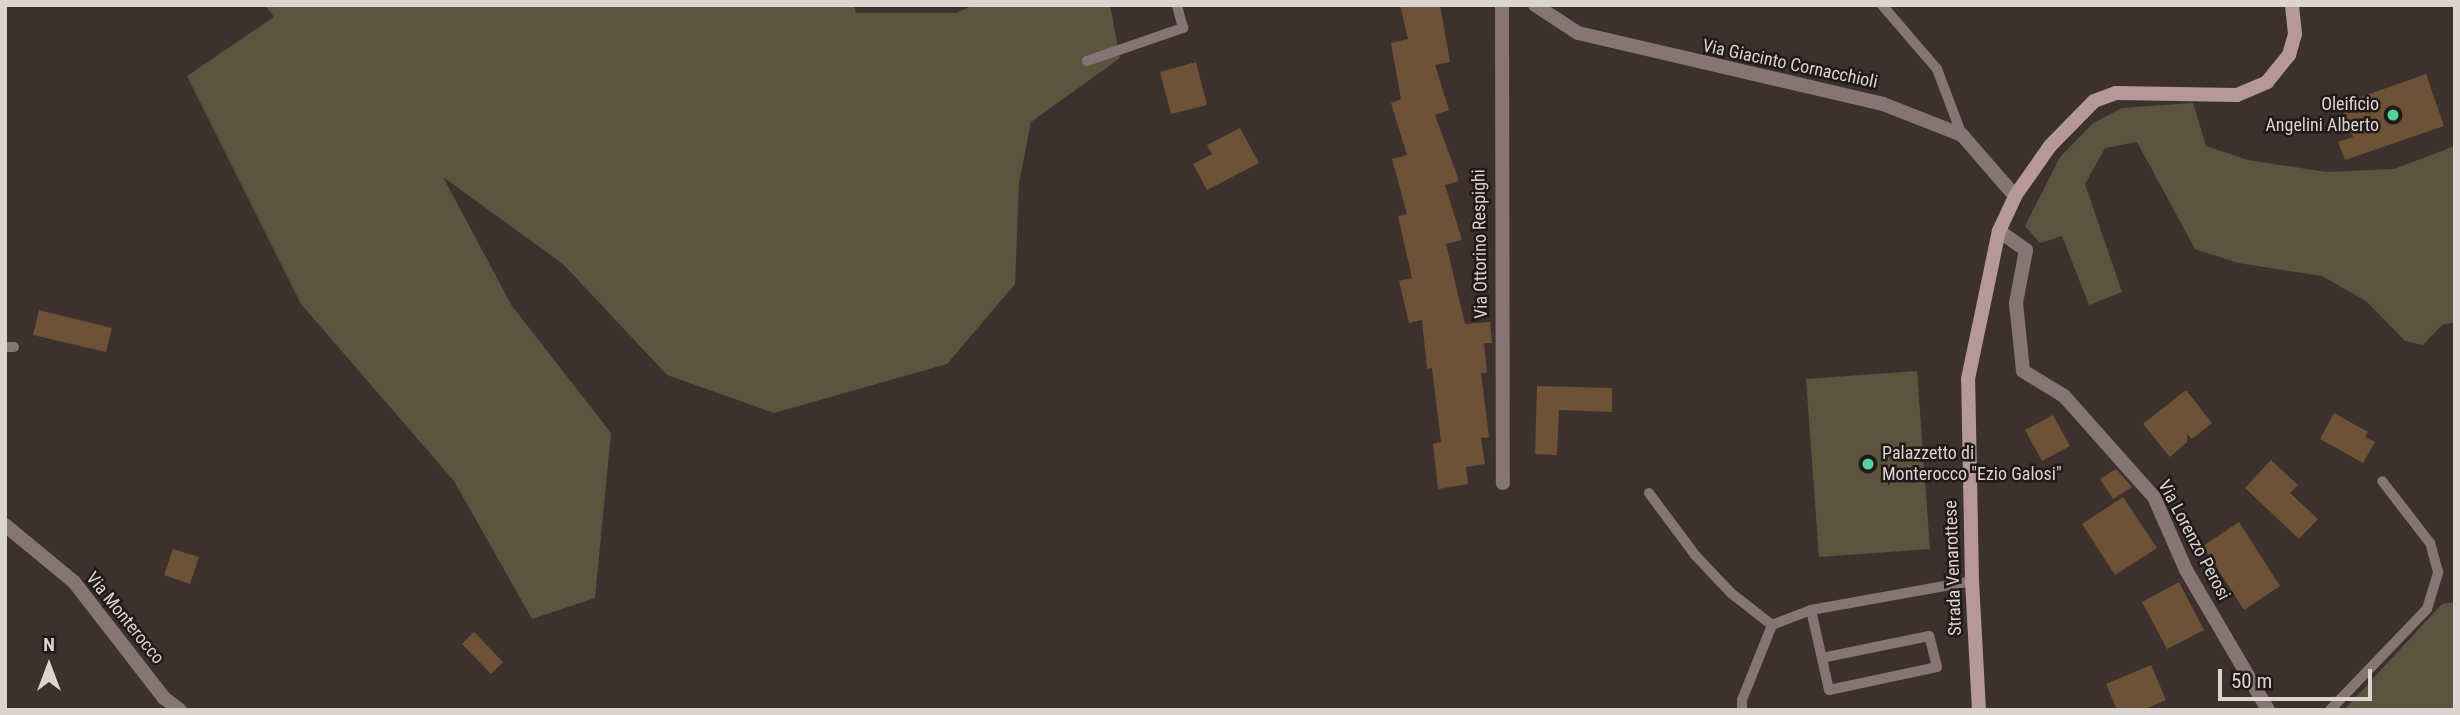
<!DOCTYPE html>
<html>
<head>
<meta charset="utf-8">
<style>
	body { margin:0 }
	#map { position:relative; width:2460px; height:715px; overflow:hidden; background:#3d312d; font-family:"Roboto Condensed",sans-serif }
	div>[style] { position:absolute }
	.green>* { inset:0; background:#5d543f }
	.building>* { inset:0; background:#6d5238 }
	.lane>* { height:10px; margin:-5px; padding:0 5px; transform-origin:5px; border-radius:5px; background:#877475 }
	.street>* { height:14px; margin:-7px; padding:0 7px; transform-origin:7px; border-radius:7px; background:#877475 }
	.secondary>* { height:14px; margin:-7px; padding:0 7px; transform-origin:7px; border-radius:7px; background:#b69899 }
	.dots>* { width:19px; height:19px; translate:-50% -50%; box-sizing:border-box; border:4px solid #201a18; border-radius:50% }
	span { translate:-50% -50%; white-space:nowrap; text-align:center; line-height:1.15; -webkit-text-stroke:5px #201a18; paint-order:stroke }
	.street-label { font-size:18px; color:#dcd4d1 }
	.poi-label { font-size:18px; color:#dcd4d1 }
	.right { translate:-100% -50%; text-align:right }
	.left { translate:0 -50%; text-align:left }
	.frame { position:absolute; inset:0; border:7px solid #dcd4d1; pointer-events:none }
	.north { position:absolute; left:14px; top:631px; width:70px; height:70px; -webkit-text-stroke:5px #201a18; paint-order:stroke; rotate:0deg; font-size:19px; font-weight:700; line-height:28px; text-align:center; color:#dcd4d1 }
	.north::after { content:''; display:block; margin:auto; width:24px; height:32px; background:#dcd4d1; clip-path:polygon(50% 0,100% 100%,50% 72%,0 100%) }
	.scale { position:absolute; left:2218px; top:669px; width:154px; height:32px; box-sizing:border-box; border:4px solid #dcd4d1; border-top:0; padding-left:9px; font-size:21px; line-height:24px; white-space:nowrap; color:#dcd4d1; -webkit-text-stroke:5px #201a18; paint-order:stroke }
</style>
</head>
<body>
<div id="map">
	<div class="green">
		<i style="clip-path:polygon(265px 5px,854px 5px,856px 13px,955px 13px,974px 5px,1110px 5px,1120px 58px,1031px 122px,1019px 183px,1015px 284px,947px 364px,774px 413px,667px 375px,563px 264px,443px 177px,512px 306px,611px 433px,595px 598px,532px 619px,454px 481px,301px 304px,187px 76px,274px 17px)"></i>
		<i style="clip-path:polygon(2193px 103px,2206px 146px,2248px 160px,2326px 172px,2394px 169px,2455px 146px,2455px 322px,2442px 325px,2423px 345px,2405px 341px,2366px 301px,2322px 276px,2238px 263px,2195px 249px,2137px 142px,2105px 148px,2085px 184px,2122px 292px,2089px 305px,2062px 236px,2040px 243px,2025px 226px,2060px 157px,2093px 123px,2122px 108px)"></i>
		<i style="clip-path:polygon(1917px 371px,1930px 549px,1819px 557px,1806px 379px)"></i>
		<i style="clip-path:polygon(2455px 602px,2455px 710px,2344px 710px,2442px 604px)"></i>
	</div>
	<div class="building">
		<i style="clip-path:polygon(1400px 5px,1440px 5px,1450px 62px,1435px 65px,1449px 110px,1435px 115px,1459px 181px,1445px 185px,1462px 240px,1446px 244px,1465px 324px,1490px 322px,1492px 343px,1484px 343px,1487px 373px,1481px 373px,1489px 437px,1481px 438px,1485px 464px,1466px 467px,1468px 484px,1438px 489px,1433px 444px,1441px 442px,1432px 368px,1427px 369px,1422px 320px,1409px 323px,1399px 281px,1412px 278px,1398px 216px,1407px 214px,1392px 159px,1407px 155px,1391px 103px,1401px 99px,1391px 43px,1408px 39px)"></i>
		<i style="clip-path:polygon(1196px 62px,1207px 105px,1171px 114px,1160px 72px)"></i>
		<i style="clip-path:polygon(2426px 74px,2444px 126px,2345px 160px,2338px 142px,2353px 137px,2341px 104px)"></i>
		<i style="clip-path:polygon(1240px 128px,1259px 163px,1207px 190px,1193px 164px,1212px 154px,1207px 145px)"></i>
		<i style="clip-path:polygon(39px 310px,112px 328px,106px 352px,33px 335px)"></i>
		<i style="clip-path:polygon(1537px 386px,1612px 388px,1612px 412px,1559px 410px,1557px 455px,1535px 454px)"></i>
		<i style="clip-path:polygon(2186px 390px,2212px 423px,2192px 439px,2187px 434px,2187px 442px,2170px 457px,2143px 424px)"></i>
		<i style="clip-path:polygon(2334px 413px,2368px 432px,2365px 437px,2375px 442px,2363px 463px,2320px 439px)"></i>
		<i style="clip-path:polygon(2053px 415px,2070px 446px,2042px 461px,2025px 430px)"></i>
		<i style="clip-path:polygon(2271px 460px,2298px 485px,2290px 493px,2318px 519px,2299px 539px,2245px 488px)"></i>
		<i style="clip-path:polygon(2116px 469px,2132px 487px,2113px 499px,2100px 479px)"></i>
		<i style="clip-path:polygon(2123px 497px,2157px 548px,2115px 575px,2082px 524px)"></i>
		<i style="clip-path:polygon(2239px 522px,2280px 586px,2244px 610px,2203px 546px)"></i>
		<i style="clip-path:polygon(173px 549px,199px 557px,190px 584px,164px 575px)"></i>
		<i style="clip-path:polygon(2179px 582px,2204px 630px,2167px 649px,2142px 602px)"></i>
		<i style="clip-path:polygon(474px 632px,503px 662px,491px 674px,462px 644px)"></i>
		<i style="clip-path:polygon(2151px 665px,2166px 700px,2143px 710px,2117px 710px,2106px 684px)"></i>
	</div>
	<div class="lane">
		<i style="left:1882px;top:5px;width:84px;rotate:49.3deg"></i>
		<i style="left:1937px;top:69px;width:71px;rotate:69.3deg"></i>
		<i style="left:1087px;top:61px;width:102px;rotate:-19deg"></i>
		<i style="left:1183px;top:28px;width:24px;rotate:-105deg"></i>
		<i style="left:5px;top:347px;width:9px"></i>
		<i style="left:1649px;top:493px;width:77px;rotate:53.4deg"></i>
		<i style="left:1695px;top:555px;width:52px;rotate:46.5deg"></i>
		<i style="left:1731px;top:593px;width:52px;rotate:38deg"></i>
		<i style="left:1811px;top:610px;width:82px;rotate:77.3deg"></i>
		<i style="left:1829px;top:690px;width:110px;rotate:-12deg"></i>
		<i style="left:1937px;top:667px;width:32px;rotate:-104deg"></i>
		<i style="left:1929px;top:636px;width:109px;rotate:168.4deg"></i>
		<i style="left:1742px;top:710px;width:10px;rotate:-90deg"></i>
		<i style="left:1742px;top:700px;width:81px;rotate:-68.2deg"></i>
		<i style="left:1772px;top:625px;width:42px;rotate:-21deg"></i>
		<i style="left:1811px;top:610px;width:164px;rotate:-10.2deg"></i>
		<i style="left:2330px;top:710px;width:140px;rotate:-46.2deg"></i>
		<i style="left:2427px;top:609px;width:39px;rotate:-73deg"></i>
		<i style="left:2438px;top:572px;width:30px;rotate:-105deg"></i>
		<i style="left:2430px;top:543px;width:78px;rotate:-127.7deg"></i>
	</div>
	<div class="street">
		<i style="left:1502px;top:5px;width:478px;rotate:89.9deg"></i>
		<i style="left:1535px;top:5px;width:51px;rotate:33.1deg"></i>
		<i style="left:1578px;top:33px;width:313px;rotate:13.1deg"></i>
		<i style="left:1883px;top:104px;width:85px;rotate:21.4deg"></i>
		<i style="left:1962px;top:135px;width:81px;rotate:49deg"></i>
		<i style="left:1999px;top:231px;width:33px;rotate:35deg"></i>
		<i style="left:2026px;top:250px;width:54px;rotate:100.7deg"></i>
		<i style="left:2016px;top:303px;width:68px;rotate:84.1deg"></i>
		<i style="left:2023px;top:371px;width:48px;rotate:31.4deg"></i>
		<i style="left:2064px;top:396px;width:135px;rotate:48.3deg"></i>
		<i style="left:2154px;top:497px;width:80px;rotate:66.3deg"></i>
		<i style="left:2186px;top:570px;width:162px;rotate:59.6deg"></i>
		<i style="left:5px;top:525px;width:89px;rotate:39.6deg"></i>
		<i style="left:74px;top:582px;width:147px;rotate:52.2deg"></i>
		<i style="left:164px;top:698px;width:20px;rotate:37deg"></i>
	</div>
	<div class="secondary">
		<i style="left:1979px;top:710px;width:129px;rotate:-93.1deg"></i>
		<i style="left:1972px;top:581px;width:202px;rotate:-91.1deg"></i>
		<i style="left:1968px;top:379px;width:151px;rotate:-78.2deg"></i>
		<i style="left:1999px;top:231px;width:38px;rotate:-65deg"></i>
		<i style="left:2015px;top:196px;width:61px;rotate:-55deg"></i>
		<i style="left:2050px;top:146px;width:63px;rotate:-45.6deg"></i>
		<i style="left:2094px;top:101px;width:23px;rotate:-20deg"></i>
		<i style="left:2116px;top:93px;width:121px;rotate:0.9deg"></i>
		<i style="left:2237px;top:95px;width:33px;rotate:-23deg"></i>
		<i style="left:2267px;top:82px;width:35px;rotate:-51deg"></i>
		<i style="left:2289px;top:55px;width:22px;rotate:-74deg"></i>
		<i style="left:2295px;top:34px;width:29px;rotate:-96deg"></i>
	</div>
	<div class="dots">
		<i style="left:2393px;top:115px;background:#54d396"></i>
		<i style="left:1868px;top:464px;background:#54d396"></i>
	</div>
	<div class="street-label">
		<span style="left:1790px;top:64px;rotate:12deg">Via Giacinto Cornacchioli</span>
		<span style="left:1480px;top:244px;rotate:-91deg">Via Ottorino Respighi</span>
		<span style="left:2194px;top:540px;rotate:62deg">Via Lorenzo Perosi</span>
		<span style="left:1953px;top:568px;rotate:-92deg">Strada Venarottese</span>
		<span style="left:125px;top:618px;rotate:51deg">Via Monterocco</span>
	</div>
	<div class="poi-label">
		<span class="right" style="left:2379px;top:115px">Oleificio<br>Angelini Alberto</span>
		<span class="left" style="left:1882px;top:464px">Palazzetto di<br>Monterocco "Ezio Galosi"</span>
	</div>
	<div class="frame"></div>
	<div class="north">N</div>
	<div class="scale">50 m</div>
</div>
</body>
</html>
